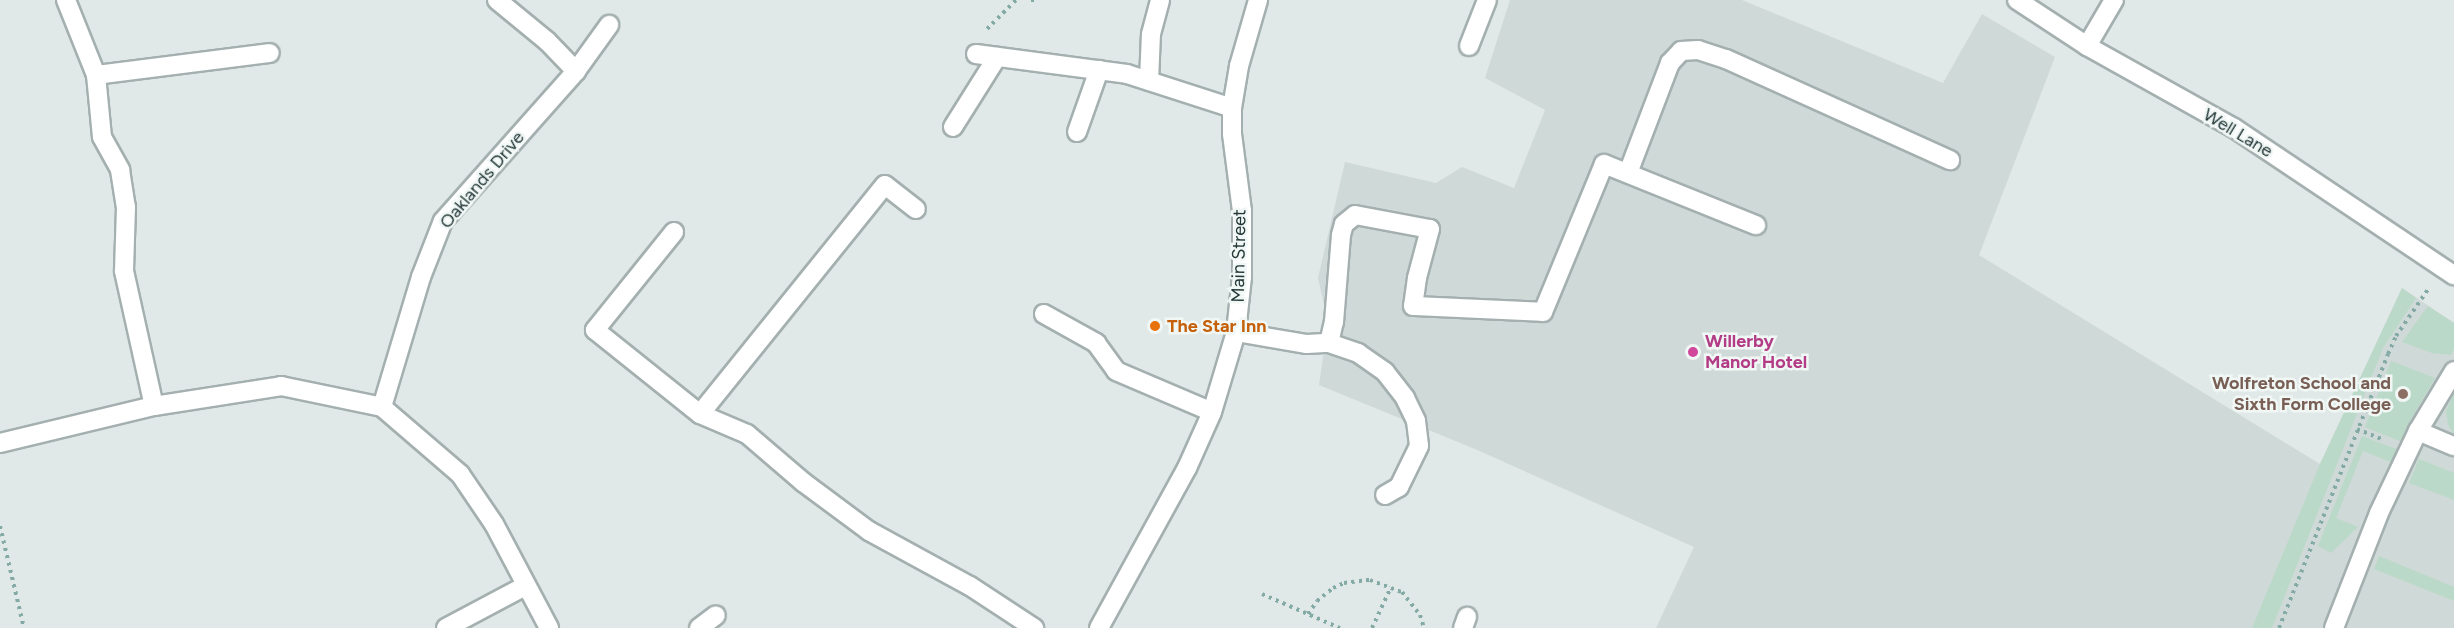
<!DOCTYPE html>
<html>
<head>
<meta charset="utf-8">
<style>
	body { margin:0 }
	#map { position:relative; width:2454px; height:628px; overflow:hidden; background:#e0e9e7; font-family:Figtree,sans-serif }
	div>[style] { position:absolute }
	.built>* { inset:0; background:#cfd9d7 }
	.green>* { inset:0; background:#bbd9c9 }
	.path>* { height:4px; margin-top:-2px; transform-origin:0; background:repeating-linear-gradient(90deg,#84aaa6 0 3px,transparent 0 7.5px) }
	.roads { filter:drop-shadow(2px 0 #a4b0af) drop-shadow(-2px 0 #a4b0af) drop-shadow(0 2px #a4b0af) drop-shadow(0 -2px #a4b0af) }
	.minor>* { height:18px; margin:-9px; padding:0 9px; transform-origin:9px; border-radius:9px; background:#fff }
	.dots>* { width:16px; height:16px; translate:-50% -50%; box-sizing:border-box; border:3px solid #f0f7f5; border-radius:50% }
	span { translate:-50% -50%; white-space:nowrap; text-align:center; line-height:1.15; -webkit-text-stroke:5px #f0f7f5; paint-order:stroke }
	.street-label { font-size:18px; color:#233837 }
	.food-label { font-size:18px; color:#c56008; font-weight:700 }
	.left { translate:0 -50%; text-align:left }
	.hotel-label { font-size:18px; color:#b23c85; font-weight:700 }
	.education-label { font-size:18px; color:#785e54; font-weight:700 }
	.right { translate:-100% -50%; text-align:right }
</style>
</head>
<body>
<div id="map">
	<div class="built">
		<i style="clip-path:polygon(1510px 0,1742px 0,1943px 83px,1982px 14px,2055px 57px,1979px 255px,2320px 464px,2402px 288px,2454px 323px,2454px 628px,1656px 628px,1694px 547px,1475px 449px,1319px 385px,1328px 322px,1318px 278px,1345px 162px,1436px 183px,1462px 167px,1514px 188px,1545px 110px,1485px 78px)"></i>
	</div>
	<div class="green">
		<i style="clip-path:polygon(2402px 288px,2416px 298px,2383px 348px,2272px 628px,2252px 628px,2320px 464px)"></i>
		<i style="clip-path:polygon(2428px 306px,2454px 323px,2454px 349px,2451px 355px,2432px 353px,2402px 342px)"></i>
		<i style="clip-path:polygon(2391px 361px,2435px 378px,2411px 419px,2402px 442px,2365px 427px)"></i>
		<i style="clip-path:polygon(2454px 393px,2454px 434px,2448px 425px,2446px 411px)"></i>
		<i style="clip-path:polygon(2362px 436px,2399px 450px,2393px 463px,2363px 451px,2336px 518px,2358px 527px,2331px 553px,2318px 546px)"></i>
		<i style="clip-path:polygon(2419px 459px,2454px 473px,2454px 500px,2409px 483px)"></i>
		<i style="clip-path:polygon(2379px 556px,2454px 587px,2454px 601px,2374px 569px)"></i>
	</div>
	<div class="path">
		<i style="left:1031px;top:0;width:7px"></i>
		<i style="left:987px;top:29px;width:41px;rotate:-45deg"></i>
		<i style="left:2357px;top:429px;width:29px;rotate:22deg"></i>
		<i style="left:0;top:526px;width:105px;rotate:76.8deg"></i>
		<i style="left:1262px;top:594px;width:85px;rotate:23.6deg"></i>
		<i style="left:1308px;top:614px;width:16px;rotate:-55deg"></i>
		<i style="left:1317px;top:601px;width:21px;rotate:-39deg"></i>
		<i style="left:1333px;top:588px;width:12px;rotate:-24deg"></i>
		<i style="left:1344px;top:583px;width:26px;rotate:-7deg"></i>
		<i style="left:1370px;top:580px;width:34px;rotate:21deg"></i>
		<i style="left:1402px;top:592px;width:29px;rotate:52deg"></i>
		<i style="left:1420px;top:615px;width:14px;rotate:73deg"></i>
		<i style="left:1372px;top:628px;width:45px;rotate:-65.1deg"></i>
		<i style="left:2279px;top:628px;width:295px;rotate:-68.3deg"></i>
		<i style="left:2388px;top:354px;width:20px;rotate:-66deg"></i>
		<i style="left:2396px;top:336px;width:58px;rotate:-55.5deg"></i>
	</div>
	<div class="roads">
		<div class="minor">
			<i style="left:66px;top:0;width:81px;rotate:68.2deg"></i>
			<i style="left:96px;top:75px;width:62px;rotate:84.5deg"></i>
			<i style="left:102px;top:137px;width:38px;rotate:61deg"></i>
			<i style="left:120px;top:170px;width:37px;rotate:81deg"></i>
			<i style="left:126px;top:207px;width:64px;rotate:91.8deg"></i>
			<i style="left:124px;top:271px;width:138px;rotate:77.5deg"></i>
			<i style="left:497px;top:0;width:65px;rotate:39.4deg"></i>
			<i style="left:547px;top:41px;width:42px;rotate:46deg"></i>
			<i style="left:2017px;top:0;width:84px;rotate:33.3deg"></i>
			<i style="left:2087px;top:46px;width:168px;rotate:29.2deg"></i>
			<i style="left:2234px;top:128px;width:265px;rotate:33.8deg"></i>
			<i style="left:1469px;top:46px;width:49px;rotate:-68.6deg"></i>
			<i style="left:2087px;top:46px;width:53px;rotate:-59.6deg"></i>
			<i style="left:976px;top:54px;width:152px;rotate:7.5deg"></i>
			<i style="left:1127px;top:74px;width:110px;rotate:17.9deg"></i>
			<i style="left:96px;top:75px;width:175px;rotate:-7.2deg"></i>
			<i style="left:1149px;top:81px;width:47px;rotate:-87.6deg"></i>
			<i style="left:1151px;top:34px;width:35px;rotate:-75deg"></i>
			<i style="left:953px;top:127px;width:83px;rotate:-57.8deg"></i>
			<i style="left:1077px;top:132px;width:66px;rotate:-70.5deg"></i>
			<i style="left:1628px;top:173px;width:118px;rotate:-69.1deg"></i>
			<i style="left:1670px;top:63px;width:16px;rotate:-47deg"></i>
			<i style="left:1681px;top:51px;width:17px;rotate:-3deg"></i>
			<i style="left:1698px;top:50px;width:29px;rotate:18deg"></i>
			<i style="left:1726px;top:59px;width:246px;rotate:24.3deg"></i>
			<i style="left:674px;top:232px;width:126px;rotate:128.9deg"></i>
			<i style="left:595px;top:330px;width:134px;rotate:38.7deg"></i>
			<i style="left:700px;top:414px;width:51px;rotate:23.1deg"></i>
			<i style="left:747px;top:434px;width:74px;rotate:40.6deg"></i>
			<i style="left:803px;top:482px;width:82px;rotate:36.6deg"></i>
			<i style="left:869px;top:531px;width:115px;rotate:28.6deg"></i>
			<i style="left:970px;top:586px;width:77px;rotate:33.3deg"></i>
			<i style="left:1044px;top:314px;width:60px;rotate:29.1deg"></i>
			<i style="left:1096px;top:343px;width:34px;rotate:54deg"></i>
			<i style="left:1116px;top:371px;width:104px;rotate:23.1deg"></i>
			<i style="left:1236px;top:332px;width:72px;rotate:9.6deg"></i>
			<i style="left:1307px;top:344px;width:22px;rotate:-3deg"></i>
			<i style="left:1329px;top:343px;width:31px;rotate:19deg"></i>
			<i style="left:1358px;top:353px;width:33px;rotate:35deg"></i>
			<i style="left:1385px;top:372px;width:33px;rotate:52deg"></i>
			<i style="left:1405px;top:398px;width:25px;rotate:64deg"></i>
			<i style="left:1416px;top:421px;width:25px;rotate:83deg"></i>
			<i style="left:1419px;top:446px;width:46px;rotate:116deg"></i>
			<i style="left:1399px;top:487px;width:16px;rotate:150deg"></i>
			<i style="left:1329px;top:343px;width:22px;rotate:-77deg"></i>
			<i style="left:1334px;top:322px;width:87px;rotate:-85.4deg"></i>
			<i style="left:1341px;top:235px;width:11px;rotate:-75deg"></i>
			<i style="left:1344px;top:224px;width:14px;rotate:-39deg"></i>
			<i style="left:1355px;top:215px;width:76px;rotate:10.6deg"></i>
			<i style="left:1430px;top:229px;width:51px;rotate:104.9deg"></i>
			<i style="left:1417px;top:278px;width:28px;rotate:98deg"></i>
			<i style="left:1413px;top:306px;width:130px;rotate:2.6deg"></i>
			<i style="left:1543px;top:312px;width:160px;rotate:-67.6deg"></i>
			<i style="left:1604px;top:164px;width:164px;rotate:21.9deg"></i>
			<i style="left:382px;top:407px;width:136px;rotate:-73.3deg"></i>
			<i style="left:421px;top:277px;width:60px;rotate:-68.6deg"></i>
			<i style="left:443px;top:221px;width:200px;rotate:-48.4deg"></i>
			<i style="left:576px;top:71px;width:57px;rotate:-54.3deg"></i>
			<i style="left:700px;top:414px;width:294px;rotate:-51.1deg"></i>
			<i style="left:885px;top:185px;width:39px;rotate:38deg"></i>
			<i style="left:2418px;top:431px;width:39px;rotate:23deg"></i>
			<i style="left:0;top:443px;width:158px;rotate:-13.5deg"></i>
			<i style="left:154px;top:406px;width:129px;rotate:-8.9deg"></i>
			<i style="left:281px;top:386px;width:103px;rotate:11.7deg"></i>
			<i style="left:382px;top:407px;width:103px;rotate:40.7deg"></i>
			<i style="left:460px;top:474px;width:60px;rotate:55.8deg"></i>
			<i style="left:494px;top:524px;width:118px;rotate:62.1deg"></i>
			<i style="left:446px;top:628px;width:89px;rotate:-28deg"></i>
			<i style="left:699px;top:628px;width:21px;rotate:-37deg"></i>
			<i style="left:1099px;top:628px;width:183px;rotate:-61.2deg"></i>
			<i style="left:1187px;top:468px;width:61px;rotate:-65.9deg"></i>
			<i style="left:1212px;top:412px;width:84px;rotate:-73.3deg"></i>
			<i style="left:1236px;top:332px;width:55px;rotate:-83.8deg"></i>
			<i style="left:1242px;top:277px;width:66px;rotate:-90deg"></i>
			<i style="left:1242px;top:211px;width:78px;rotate:-97.4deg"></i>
			<i style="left:1232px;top:134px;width:26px;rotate:-90deg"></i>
			<i style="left:1232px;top:108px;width:43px;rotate:-80.5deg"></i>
			<i style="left:1239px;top:66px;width:69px;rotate:-73.9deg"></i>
			<i style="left:1463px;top:628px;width:12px;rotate:-70deg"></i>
			<i style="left:2334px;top:628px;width:123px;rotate:-68.6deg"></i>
			<i style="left:2379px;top:513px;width:91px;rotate:-64.6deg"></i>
			<i style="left:2418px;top:431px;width:70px;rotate:-59deg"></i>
		</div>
	</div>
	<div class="dots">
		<i style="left:1155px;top:326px;background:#e8710a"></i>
		<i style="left:1693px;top:352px;background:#d1479c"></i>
		<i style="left:2403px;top:394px;background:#8d6e63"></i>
	</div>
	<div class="street-label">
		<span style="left:2238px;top:133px;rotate:31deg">Well Lane</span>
		<span style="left:482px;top:180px;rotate:-50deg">Oaklands Drive</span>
		<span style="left:1239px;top:256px;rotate:-89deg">Main Street</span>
	</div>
	<div class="food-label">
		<span class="left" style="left:1167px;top:326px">The Star Inn</span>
	</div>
	<div class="hotel-label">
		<span class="left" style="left:1705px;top:352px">Willerby<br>Manor Hotel</span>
	</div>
	<div class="education-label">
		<span class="right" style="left:2391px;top:394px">Wolfreton School and<br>Sixth Form College</span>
	</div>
</div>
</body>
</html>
